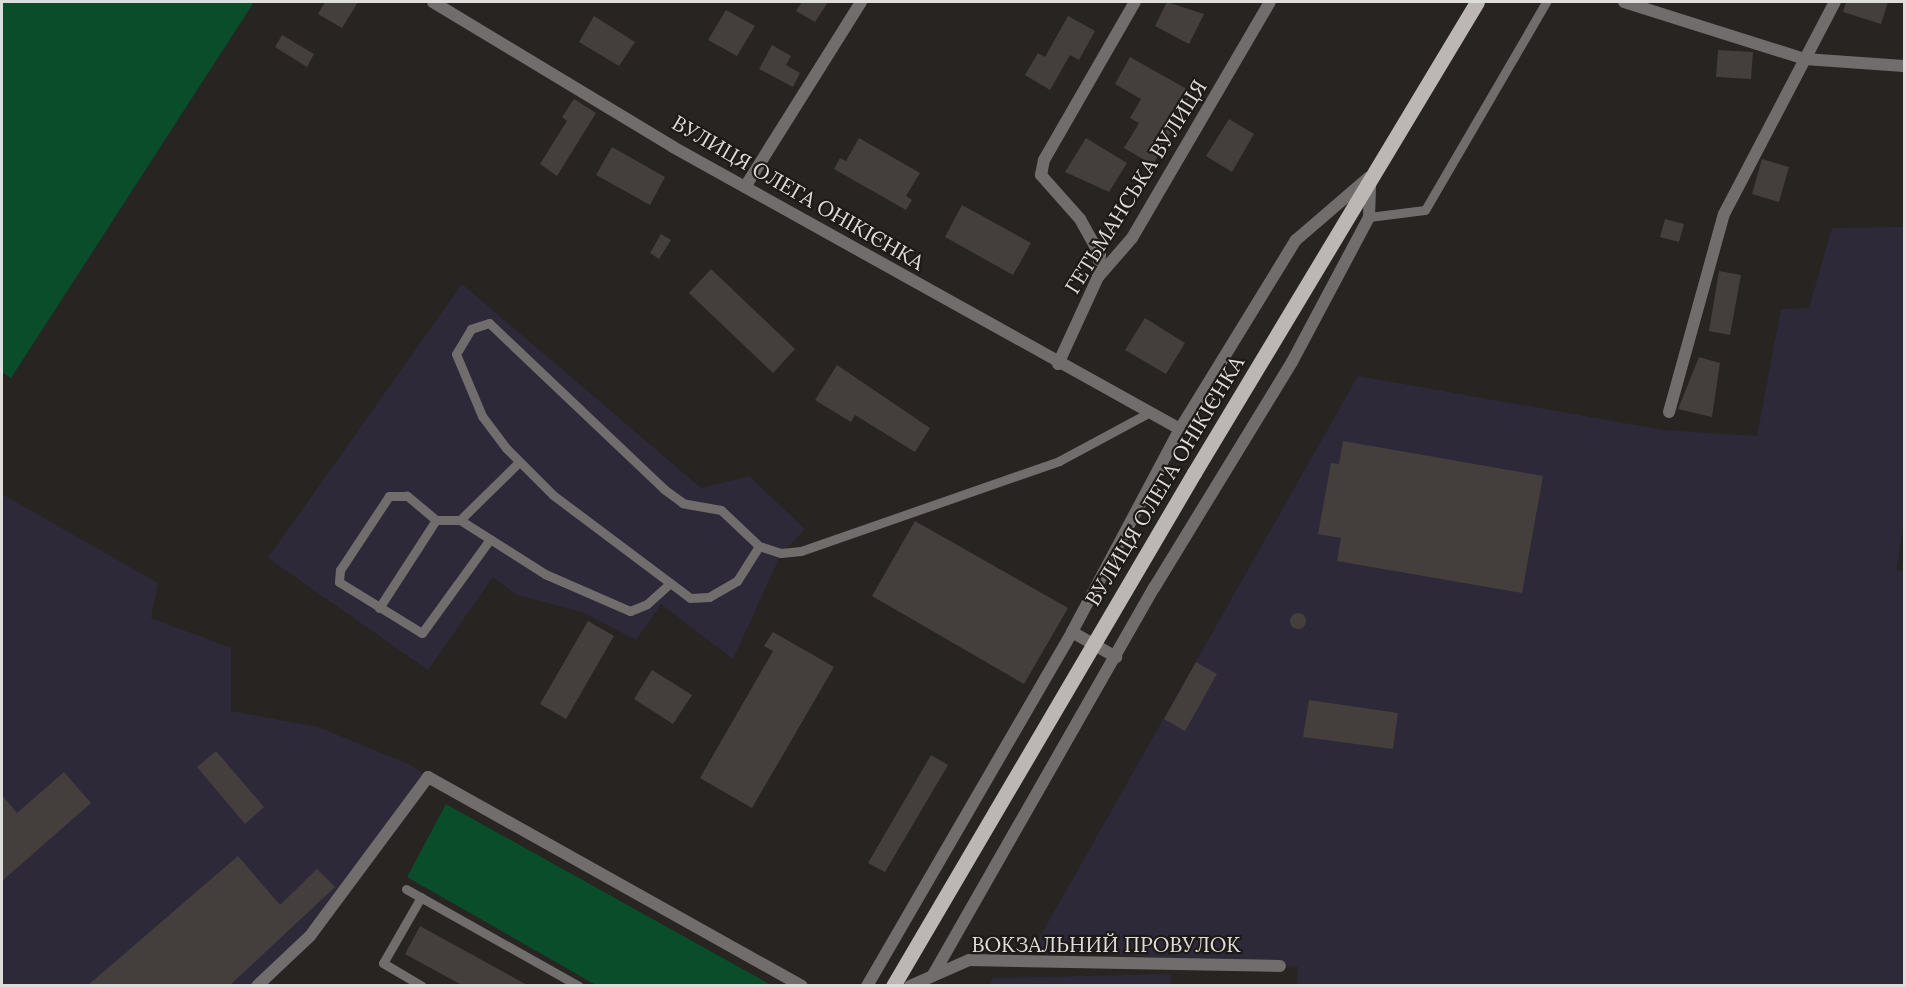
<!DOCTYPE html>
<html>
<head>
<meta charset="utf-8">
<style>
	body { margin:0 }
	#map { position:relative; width:1906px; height:987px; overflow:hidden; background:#272421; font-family:Lora,serif }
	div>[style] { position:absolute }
	.industrial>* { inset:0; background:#2d2939 }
	.green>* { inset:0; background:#094d2b }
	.building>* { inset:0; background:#443f3d }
	.round { border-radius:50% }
	.service>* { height:9px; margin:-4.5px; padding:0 4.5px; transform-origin:4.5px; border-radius:4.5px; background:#706d6c }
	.minor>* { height:12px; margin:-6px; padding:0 6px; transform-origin:6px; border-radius:6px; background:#706d6c }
	.primary>* { height:15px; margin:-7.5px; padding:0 7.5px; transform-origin:7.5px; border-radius:7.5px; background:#bcb7b5 }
	.primary-bridge>* { height:15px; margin:-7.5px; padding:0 7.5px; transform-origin:7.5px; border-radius:7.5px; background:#bcb7b5 }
	span { translate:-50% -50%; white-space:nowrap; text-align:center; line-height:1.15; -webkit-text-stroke:4.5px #1e1a18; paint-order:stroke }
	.street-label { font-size:21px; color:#dfdddb }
	.frame { position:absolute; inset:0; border:3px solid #dfdddb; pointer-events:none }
</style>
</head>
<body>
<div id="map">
	<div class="industrial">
		<i style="clip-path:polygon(1904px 227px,1904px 522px,1896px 570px,1904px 571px,1904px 985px,1296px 986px,1298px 967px,1033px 949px,1358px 376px,1664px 430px,1757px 436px,1781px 309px,1809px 308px,1832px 228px)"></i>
		<i style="clip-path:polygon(462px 284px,701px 488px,749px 476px,805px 529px,781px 554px,733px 659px,661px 604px,636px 640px,582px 612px,517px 595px,493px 577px,428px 670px,268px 558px)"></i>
		<i style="clip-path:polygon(2px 494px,158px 583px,151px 618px,231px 648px,231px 711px,318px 727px,409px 764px,428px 777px,358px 875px,257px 985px,2px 985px)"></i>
		<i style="clip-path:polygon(1171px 974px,1170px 985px,989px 985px,993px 978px)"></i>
	</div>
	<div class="green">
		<i style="clip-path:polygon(2px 2px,254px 2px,11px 378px,2px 372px)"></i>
		<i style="clip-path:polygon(446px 804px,771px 985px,596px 985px,407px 877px)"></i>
	</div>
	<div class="building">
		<i style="clip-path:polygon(325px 2px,358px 2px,342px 28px,318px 14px)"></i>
		<i style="clip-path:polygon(802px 2px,828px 2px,815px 22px,796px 11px)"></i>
		<i style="clip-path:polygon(1167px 2px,1204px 14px,1189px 44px,1155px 26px)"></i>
		<i style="clip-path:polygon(1846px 2px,1888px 2px,1881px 24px,1843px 12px)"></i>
		<i style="clip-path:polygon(726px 10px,755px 26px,737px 56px,708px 40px)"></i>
		<i style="clip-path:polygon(594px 16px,635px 42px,619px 66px,579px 42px)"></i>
		<i style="clip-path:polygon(1068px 16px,1095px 31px,1079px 60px,1070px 55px,1050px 90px,1025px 75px,1038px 53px,1045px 57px)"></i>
		<i style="clip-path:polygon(282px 35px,314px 54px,307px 67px,275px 47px)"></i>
		<i style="clip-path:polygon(772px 45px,791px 56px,786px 65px,800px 73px,793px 87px,759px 69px)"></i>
		<i style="clip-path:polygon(1718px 50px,1753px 52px,1751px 79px,1716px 77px)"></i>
		<i style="clip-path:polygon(1130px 57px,1192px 92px,1153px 165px,1124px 148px,1139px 123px,1130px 118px,1141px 99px,1115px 84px)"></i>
		<i style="clip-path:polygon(574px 99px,596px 113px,557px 176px,540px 164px,567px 121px,562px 117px)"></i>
		<i style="clip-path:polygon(1229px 119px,1254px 134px,1232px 172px,1206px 156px)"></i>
		<i style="clip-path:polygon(859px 138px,920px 173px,906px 196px,912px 200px,906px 210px,834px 169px,840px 158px,846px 161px)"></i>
		<i style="clip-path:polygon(1086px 138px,1127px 163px,1109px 192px,1065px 172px)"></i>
		<i style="clip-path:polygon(612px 147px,665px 177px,650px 205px,596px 175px)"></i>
		<i style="clip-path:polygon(1762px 159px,1789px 167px,1779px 202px,1752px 194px)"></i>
		<i style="clip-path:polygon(962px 205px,1031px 243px,1013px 275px,945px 237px)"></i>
		<i style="clip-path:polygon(1665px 219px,1684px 224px,1679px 242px,1660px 237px)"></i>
		<i style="clip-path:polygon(661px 234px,671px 240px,659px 259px,650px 253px)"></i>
		<i style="clip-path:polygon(711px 269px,795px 349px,773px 373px,689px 293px)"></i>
		<i style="clip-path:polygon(1719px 271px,1741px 275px,1730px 335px,1709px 331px)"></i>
		<i style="clip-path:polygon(1145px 318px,1185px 343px,1166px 374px,1125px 350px)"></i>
		<i style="clip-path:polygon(1699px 357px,1720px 363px,1712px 417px,1678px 409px)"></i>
		<i style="clip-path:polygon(837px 365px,930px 428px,915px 452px,855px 415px,851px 422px,815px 400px)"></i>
		<i style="clip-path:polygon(1343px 441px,1543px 476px,1522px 593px,1337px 561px,1341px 538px,1318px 534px,1331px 463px,1339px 464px)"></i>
		<i style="clip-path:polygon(915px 521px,1068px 608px,1024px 684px,872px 596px)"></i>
		<i class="round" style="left:1290px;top:613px;width:16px;height:16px"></i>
		<i style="clip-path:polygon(588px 621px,614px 636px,566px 719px,540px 704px)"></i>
		<i style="clip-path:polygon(773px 632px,834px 667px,752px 808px,700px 778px,773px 651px,764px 646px)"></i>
		<i style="clip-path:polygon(1196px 662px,1217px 674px,1185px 731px,1164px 719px)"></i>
		<i style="clip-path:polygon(652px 670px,692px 695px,673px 724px,634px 699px)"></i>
		<i style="clip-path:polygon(1309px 700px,1398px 713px,1393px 749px,1303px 737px)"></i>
		<i style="clip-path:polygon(216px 751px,264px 807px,245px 824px,197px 767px)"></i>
		<i style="clip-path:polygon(931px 755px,948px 765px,885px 872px,868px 863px)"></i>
		<i style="clip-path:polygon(64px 772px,91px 803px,2px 881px,2px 795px,17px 813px)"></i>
		<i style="clip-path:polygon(238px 856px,280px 905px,317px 869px,335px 887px,229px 986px,87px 986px)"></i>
		<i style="clip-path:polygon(420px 926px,529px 986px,460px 984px,405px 954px)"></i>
	</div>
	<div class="service">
		<i style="left:1369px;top:217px;width:56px;rotate:-7.1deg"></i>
		<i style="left:1425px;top:210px;width:241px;rotate:-59.8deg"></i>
		<i style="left:436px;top:520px;width:38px;rotate:-140deg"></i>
		<i style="left:407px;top:496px;width:18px;rotate:180deg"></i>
		<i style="left:389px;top:496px;width:89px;rotate:123.5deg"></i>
		<i style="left:340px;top:570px;width:12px;rotate:95deg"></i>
		<i style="left:339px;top:582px;width:97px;rotate:31.6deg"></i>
		<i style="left:422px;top:633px;width:116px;rotate:-54.1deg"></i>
		<i style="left:460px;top:520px;width:101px;rotate:32.4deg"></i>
		<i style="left:545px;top:574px;width:93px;rotate:23.5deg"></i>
		<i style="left:630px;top:611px;width:18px;rotate:-22deg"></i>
		<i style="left:647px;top:604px;width:31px;rotate:-42deg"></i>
		<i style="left:759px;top:546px;width:52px;rotate:-136.5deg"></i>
		<i style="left:721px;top:510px;width:39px;rotate:-170deg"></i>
		<i style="left:683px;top:503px;width:24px;rotate:-144deg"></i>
		<i style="left:664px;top:489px;width:241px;rotate:-136.5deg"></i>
		<i style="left:489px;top:323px;width:19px;rotate:162deg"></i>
		<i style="left:471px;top:329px;width:29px;rotate:121deg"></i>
		<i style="left:456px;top:354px;width:67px;rotate:67.2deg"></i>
		<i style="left:482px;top:416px;width:40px;rotate:53deg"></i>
		<i style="left:506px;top:448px;width:66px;rotate:45deg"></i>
		<i style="left:553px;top:495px;width:171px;rotate:36.9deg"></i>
		<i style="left:690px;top:598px;width:19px;rotate:-3deg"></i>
		<i style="left:709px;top:597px;width:32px;rotate:-30deg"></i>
		<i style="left:737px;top:581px;width:41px;rotate:-57.8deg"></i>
		<i style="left:759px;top:546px;width:23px;rotate:18deg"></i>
		<i style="left:781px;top:553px;width:20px;rotate:-6deg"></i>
		<i style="left:801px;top:551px;width:273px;rotate:-19.2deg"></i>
		<i style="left:1059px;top:461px;width:103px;rotate:-28.3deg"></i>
		<i style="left:379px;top:608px;width:105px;rotate:-57.1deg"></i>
		<i style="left:436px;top:520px;width:24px"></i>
		<i style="left:460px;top:520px;width:83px;rotate:-44.5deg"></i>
		<i style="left:406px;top:889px;width:198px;rotate:29.3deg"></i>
		<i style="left:421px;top:897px;width:76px;rotate:119.9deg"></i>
		<i style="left:383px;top:963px;width:45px;rotate:30.5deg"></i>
	</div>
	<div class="minor">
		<i style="left:433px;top:2px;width:280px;rotate:31.1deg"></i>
		<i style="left:673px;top:147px;width:580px;rotate:29.08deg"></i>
		<i style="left:1624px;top:2px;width:190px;rotate:17.5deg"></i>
		<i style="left:1805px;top:59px;width:99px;rotate:4deg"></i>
		<i style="left:745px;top:187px;width:218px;rotate:-57.9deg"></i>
		<i style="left:1098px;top:277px;width:22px;rotate:-85deg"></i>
		<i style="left:1100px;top:255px;width:41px;rotate:-119.1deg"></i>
		<i style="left:1080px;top:219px;width:59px;rotate:-131.6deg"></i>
		<i style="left:1041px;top:175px;width:15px;rotate:-79deg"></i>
		<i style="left:1044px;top:160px;width:182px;rotate:-60.1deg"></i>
		<i style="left:1058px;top:364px;width:96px;rotate:-65.3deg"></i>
		<i style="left:1098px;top:277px;width:52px;rotate:-48.9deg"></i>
		<i style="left:1132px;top:238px;width:273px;rotate:-59.7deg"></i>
		<i style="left:1669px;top:412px;width:205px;rotate:-74.5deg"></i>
		<i style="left:1724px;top:214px;width:239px;rotate:-62.4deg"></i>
		<i style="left:1072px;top:632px;width:51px;rotate:29.6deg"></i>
		<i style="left:933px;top:975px;width:446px;rotate:-60.3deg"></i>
		<i style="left:1154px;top:588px;width:265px;rotate:-58.6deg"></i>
		<i style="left:1292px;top:362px;width:164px;rotate:-62deg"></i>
		<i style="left:1369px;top:217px;width:36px;rotate:-88deg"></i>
		<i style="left:257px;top:986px;width:73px;rotate:-43.3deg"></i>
		<i style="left:310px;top:936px;width:198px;rotate:-53.4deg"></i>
		<i style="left:428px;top:777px;width:428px;rotate:29.2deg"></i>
		<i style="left:867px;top:986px;width:409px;rotate:-59.9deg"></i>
		<i style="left:1072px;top:632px;width:230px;rotate:-62deg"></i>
		<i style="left:1180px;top:429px;width:222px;rotate:-58.5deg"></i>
		<i style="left:1296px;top:240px;width:95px;rotate:-40.7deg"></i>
		<i style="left:910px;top:986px;width:64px;rotate:-23.8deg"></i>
		<i style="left:969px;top:960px;width:311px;rotate:1.1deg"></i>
	</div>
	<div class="primary">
		<i style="left:1194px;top:473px;width:549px;rotate:-59deg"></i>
	</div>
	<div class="primary-bridge">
		<i style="left:893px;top:986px;width:595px;rotate:-59.6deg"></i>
	</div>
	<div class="street-label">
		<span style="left:1136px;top:187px;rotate:-58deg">ГЕТЬМАНСЬКА ВУЛИЦЯ</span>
		<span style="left:798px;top:193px;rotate:30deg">ВУЛИЦЯ ОЛЕГА ОНІКІЄНКА</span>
		<span style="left:1165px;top:481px;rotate:-59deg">ВУЛИЦЯ ОЛЕГА ОНІКІЄНКА</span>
		<span style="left:1106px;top:945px">ВОКЗАЛЬНИЙ ПРОВУЛОК</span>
	</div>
	<div class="frame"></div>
</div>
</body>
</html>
